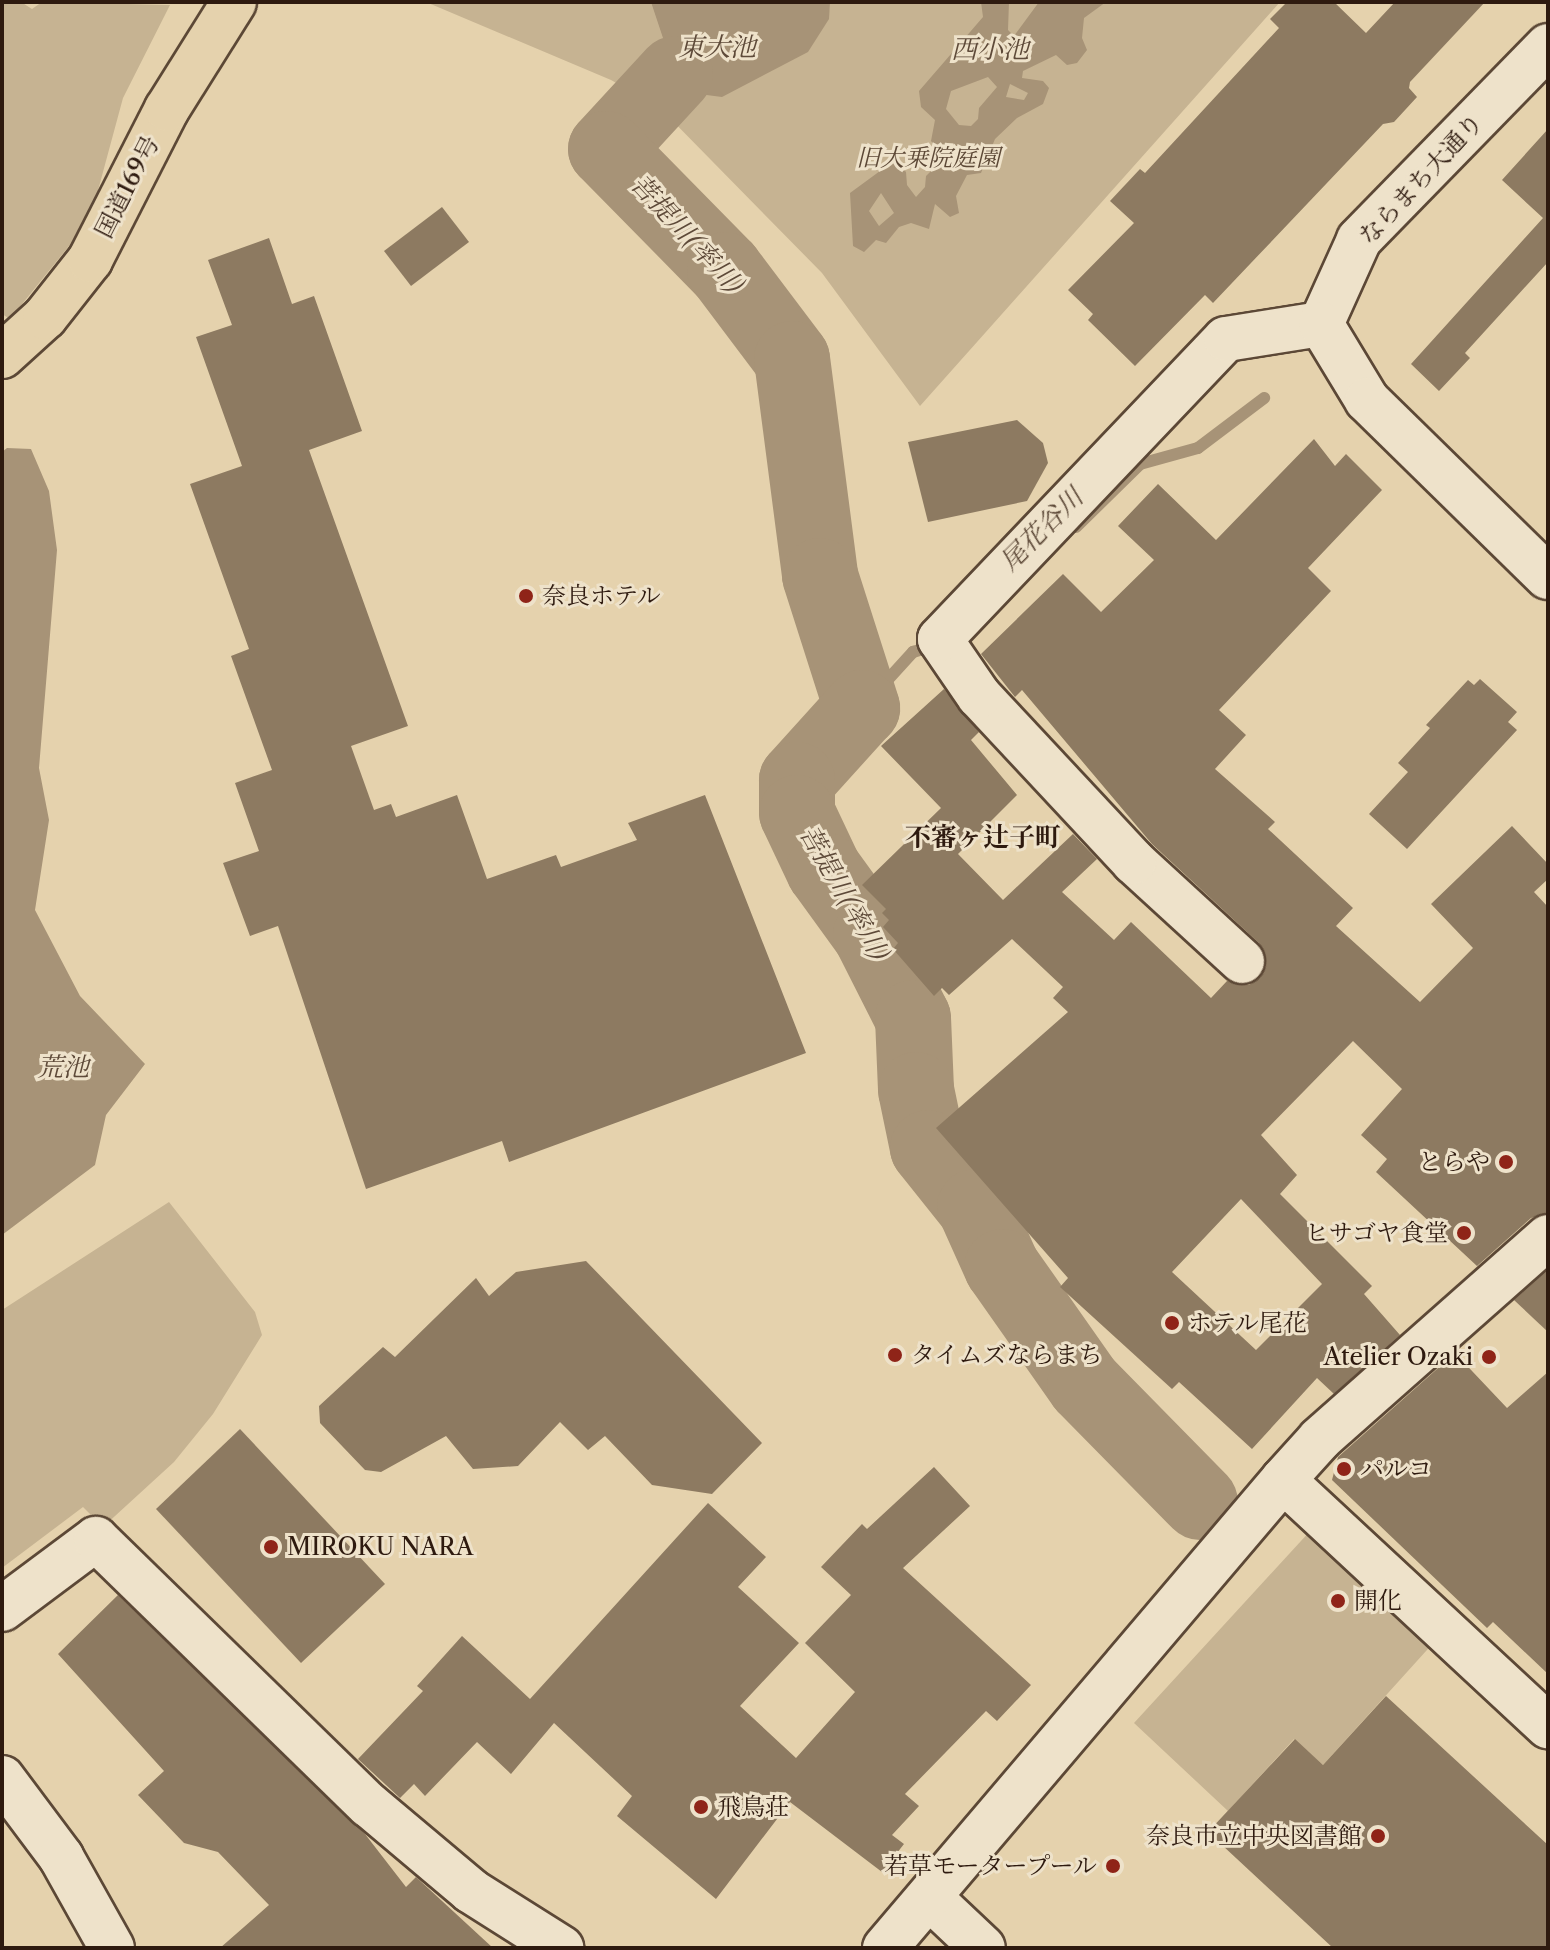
<!DOCTYPE html>
<html>
<head>
<meta charset="utf-8">
<style>
	body { margin:0 }
	#map { position:relative; width:1550px; height:1950px; overflow:hidden; background:#e5d2ad; font-family:"Libre Caslon Text","Noto Serif JP",serif }
	div>[style] { position:absolute }
	.green>* { inset:0; background:#c6b392 }
	.water>* { inset:0; background:#a79377 }
	.stream>* { height:12px; margin:-6px; padding:0 6px; transform-origin:6px; border-radius:6px; background:#a79377 }
	.river>* { height:76px; margin:-38px; padding:0 38px; transform-origin:38px; border-radius:38px; background:#a79377 }
	.building>* { inset:0; background:#8d7a61 }
	.roads { filter:drop-shadow(2px 0 #5c4836) drop-shadow(-2px 0 #5c4836) drop-shadow(0 2px #5c4836) drop-shadow(0 -2px #5c4836) }
	.minor>* { height:44px; margin:-22px; padding:0 22px; transform-origin:22px; border-radius:22px; background:#eee2ca }
	.tertiary>* { height:44px; margin:-22px; padding:0 22px; transform-origin:22px; border-radius:22px; background:#eee2ca }
	.trunk>* { height:44px; margin:-22px; padding:0 22px; transform-origin:22px; border-radius:22px; background:#e5d2ad }
	.dots>* { width:22px; height:22px; translate:-50% -50%; box-sizing:border-box; border:4px solid #eee2ca; border-radius:50% }
	span { translate:-50% -50%; white-space:nowrap; text-align:center; line-height:1.15; -webkit-text-stroke:6px #eee2ca; paint-order:stroke }
	.park-label { font-size:24px; color:#5c4836; font-style:italic }
	.street-label { font-size:24px; color:#2e1a0f }
	.poi-label { font-size:24px; color:#2e1a0f }
	.left { translate:0 -50%; text-align:left }
	.right { translate:-100% -50%; text-align:right }
	.water-label { font-size:26px; color:#5e4a39; font-style:italic }
	.neighbourhood-label { font-size:26px; color:#2e1a0f; font-weight:700 }
	.frame { position:absolute; inset:0; border:4px solid #2e1a0f; pointer-events:none }
</style>
</head>
<body>
<div id="map">
	<div class="green">
		<i style="clip-path:polygon(2px 2px,21px 2px,32px 9px,42px 2px,170px 5px,123px 98px,90px 220px,10px 319px,2px 314px)"></i>
		<i style="clip-path:polygon(426px 2px,1280px 2px,920px 406px,822px 273px,659px 107px,611px 80px)"></i>
		<i style="clip-path:polygon(169px 1202px,255px 1312px,262px 1335px,213px 1414px,174px 1462px,103px 1527px,83px 1507px,2px 1568px,2px 1310px)"></i>
		<i style="clip-path:polygon(1323px 1517px,1445px 1630px,1323px 1765px,1294px 1739px,1228px 1811px,1134px 1723px)"></i>
	</div>
	<div class="water">
		<i style="clip-path:polygon(651px 2px,830px 2px,829px 19px,808px 52px,722px 97px,699px 94px,675px 74px)"></i>
		<i style="clip-path:polygon(evenodd,981px 2px,1009px 2px,1008px 30px,1014px 36px,1039px 2px,1106px 2px,1084px 18px,1082px 38px,1087px 50px,1077px 63px,1067px 65px,1056px 55px,1023px 71px,1022px 78px,1043px 81px,1049px 88px,1043px 104px,1017px 118px,995px 139px,981px 173px,967px 175px,956px 196px,959px 213px,950px 217px,935px 204px,929px 229px,911px 223px,899px 227px,886px 243px,876px 240px,864px 252px,853px 246px,850px 193px,895px 160px,906px 172px,907px 185px,916px 197px,925px 187px,926px 176px,939px 163px,939px 151px,931px 141px,935px 120px,921px 107px,919px 91px,983px 17px,981px 2px,988px 77px,997px 87px,979px 108px,978px 119px,971px 126px,959px 125px,946px 109px,951px 91px,988px 77px,981px 2px,1010px 84px,1028px 93px,1024px 100px,1006px 97px,1010px 84px,981px 2px,881px 193px,894px 213px,879px 226px,869px 211px,881px 193px)"></i>
		<i style="clip-path:polygon(7px 448px,31px 449px,49px 491px,57px 550px,39px 768px,49px 820px,35px 910px,80px 996px,145px 1064px,106px 1115px,95px 1165px,2px 1235px,2px 452px)"></i>
	</div>
	<div class="stream">
		<i style="left:1076px;top:527px;width:90px;rotate:-44.5deg"></i>
		<i style="left:1140px;top:464px;width:60px;rotate:-15.4deg"></i>
		<i style="left:1198px;top:448px;width:83px;rotate:-37.1deg"></i>
		<i style="left:862px;top:708px;width:76px;rotate:-47.7deg"></i>
		<i style="left:913px;top:652px;width:24px;rotate:-17deg"></i>
	</div>
	<div class="river">
		<i style="left:675px;top:74px;width:102px;rotate:132.6deg"></i>
		<i style="left:606px;top:149px;width:170px;rotate:45.5deg"></i>
		<i style="left:725px;top:270px;width:111px;rotate:53deg"></i>
		<i style="left:792px;top:359px;width:219px;rotate:82.6deg"></i>
		<i style="left:820px;top:576px;width:139px;rotate:72.3deg"></i>
		<i style="left:862px;top:708px;width:97px;rotate:132.1deg"></i>
		<i style="left:797px;top:780px;width:33px;rotate:90deg"></i>
		<i style="left:797px;top:813px;width:63px;rotate:64.7deg"></i>
		<i style="left:824px;top:870px;width:80px;rotate:54.1deg"></i>
		<i style="left:871px;top:935px;width:93px;rotate:63.2deg"></i>
		<i style="left:913px;top:1018px;width:72px;rotate:87.6deg"></i>
		<i style="left:916px;top:1090px;width:59px;rotate:78.3deg"></i>
		<i style="left:928px;top:1148px;width:75px;rotate:51.5deg"></i>
		<i style="left:975px;top:1207px;width:66px;rotate:65.8deg"></i>
		<i style="left:1002px;top:1267px;width:144px;rotate:54.9deg"></i>
		<i style="left:1085px;top:1385px;width:164px;rotate:45.5deg"></i>
	</div>
	<div class="building">
		<i style="clip-path:polygon(1287px 2px,1334px 2px,1366px 33px,1395px 2px,1485px 2px,1410px 82px,1409px 88px,1417px 97px,1394px 122px,1383px 124px,1213px 303px,1205px 295px,1135px 366px,1088px 320px,1093px 314px,1068px 290px,1134px 223px,1110px 201px,1140px 169px,1145px 173px,1279px 28px,1270px 19px)"></i>
		<i style="clip-path:polygon(1548px 129px,1548px 262px,1465px 353px,1470px 358px,1439px 391px,1411px 364px,1543px 218px,1502px 180px)"></i>
		<i style="clip-path:polygon(442px 207px,469px 242px,411px 286px,384px 251px)"></i>
		<i style="clip-path:polygon(269px 238px,292px 304px,314px 296px,362px 431px,309px 450px,408px 726px,351px 746px,374px 810px,391px 804px,396px 817px,457px 795px,487px 879px,556px 855px,561px 867px,637px 840px,628px 823px,705px 795px,806px 1053px,509px 1162px,502px 1141px,366px 1189px,278px 926px,250px 936px,223px 863px,259px 851px,235px 783px,272px 770px,231px 656px,249px 649px,190px 484px,242px 466px,196px 337px,232px 325px,208px 260px)"></i>
		<i style="clip-path:polygon(1017px 420px,1043px 443px,1048px 463px,1027px 501px,928px 522px,908px 442px)"></i>
		<i style="clip-path:polygon(evenodd,1314px 439px,1335px 466px,1346px 454px,1382px 490px,1308px 568px,1331px 591px,1219px 710px,1246px 735px,1215px 769px,1275px 822px,1268px 829px,1353px 908px,1336px 926px,1420px 1002px,1473px 948px,1431px 904px,1512px 826px,1548px 864px,1548px 879px,1534px 892px,1548px 907px,1548px 1213px,1531px 1218px,1477px 1266px,1376px 1172px,1387px 1159px,1361px 1135px,1402px 1089px,1353px 1041px,1261px 1135px,1297px 1175px,1280px 1194px,1372px 1286px,1364px 1294px,1400px 1335px,1334px 1394px,1317px 1378px,1252px 1449px,1179px 1382px,1172px 1389px,1060px 1287px,1068px 1278px,936px 1128px,1068px 1012px,1053px 998px,1063px 987px,1012px 939px,949px 995px,942px 988px,934px 996px,893px 949px,898px 943px,883px 927px,889px 920px,882px 913px,886px 909px,862px 885px,941px 808px,881px 746px,944px 689px,979px 732px,971px 740px,1017px 795px,958px 854px,1003px 900px,1073px 834px,1097px 859px,1062px 892px,1114px 940px,1131px 922px,1211px 998px,1227px 981px,1249px 985px,1260px 978px,1266px 966px,1259px 943px,1152px 844px,1022px 690px,1015px 697px,981px 654px,1063px 574px,1101px 612px,1154px 560px,1118px 526px,1158px 484px,1216px 540px,1314px 439px,1241px 1199px,1322px 1284px,1256px 1350px,1172px 1272px,1241px 1199px)"></i>
		<i style="clip-path:polygon(1480px 679px,1517px 712px,1508px 722px,1517px 730px,1407px 849px,1369px 814px,1408px 772px,1398px 763px,1430px 728px,1426px 725px,1468px 680px,1474px 685px)"></i>
		<i style="clip-path:polygon(586px 1261px,762px 1443px,712px 1494px,652px 1485px,605px 1436px,588px 1450px,560px 1422px,518px 1466px,473px 1469px,446px 1436px,381px 1472px,365px 1470px,320px 1423px,319px 1406px,383px 1347px,395px 1357px,476px 1278px,489px 1296px,516px 1272px)"></i>
		<i style="clip-path:polygon(1548px 1270px,1548px 1332px,1514px 1300px)"></i>
		<i style="clip-path:polygon(1455px 1353px,1507px 1408px,1548px 1372px,1548px 1674px,1493px 1622px,1487px 1628px,1332px 1480px,1338px 1457px)"></i>
		<i style="clip-path:polygon(240px 1429px,385px 1584px,301px 1663px,156px 1509px)"></i>
		<i style="clip-path:polygon(934px 1467px,970px 1506px,903px 1568px,1031px 1685px,997px 1721px,986px 1711px,905px 1794px,919px 1806px,892px 1835px,904px 1844px,882px 1872px,790px 1802px,716px 1899px,617px 1816px,632px 1796px,554px 1723px,511px 1774px,477px 1742px,425px 1796px,414px 1784px,400px 1798px,358px 1759px,423px 1691px,417px 1686px,462px 1636px,530px 1699px,708px 1503px,766px 1557px,738px 1587px,799px 1643px,740px 1706px,796px 1758px,855px 1692px,805px 1643px,851px 1595px,821px 1567px,862px 1524px,867px 1529px)"></i>
		<i style="clip-path:polygon(118px 1595px,365px 1834px,406px 1887px,416px 1877px,493px 1948px,220px 1948px,269px 1905px,218px 1852px,184px 1843px,138px 1795px,164px 1771px,58px 1654px)"></i>
		<i style="clip-path:polygon(1386px 1696px,1548px 1845px,1548px 1948px,1333px 1948px,1208px 1832px,1295px 1739px,1323px 1765px)"></i>
	</div>
	<div class="roads">
		<div class="minor">
			<i style="left:1242px;top:961px;width:147px;rotate:-137.5deg"></i>
			<i style="left:1134px;top:862px;width:227px;rotate:-133deg"></i>
			<i style="left:979px;top:696px;width:69px;rotate:-124.4deg"></i>
			<i style="left:940px;top:639px;width:414px;rotate:-46.4deg"></i>
			<i style="left:1226px;top:339px;width:96px;rotate:-9deg"></i>
			<i style="left:1548px;top:1237px;width:305px;rotate:138.5deg"></i>
			<i style="left:1320px;top:1439px;width:55px;rotate:132.1deg"></i>
			<i style="left:1283px;top:1480px;width:362px;rotate:42.9deg"></i>
			<i style="left:2px;top:1609px;width:117px;rotate:-36.7deg"></i>
			<i style="left:96px;top:1539px;width:381px;rotate:44.3deg"></i>
			<i style="left:369px;top:1805px;width:133px;rotate:40.1deg"></i>
			<i style="left:471px;top:1891px;width:107px;rotate:32.3deg"></i>
			<i style="left:2px;top:1778px;width:99px;rotate:53.2deg"></i>
			<i style="left:61px;top:1857px;width:104px;rotate:60.7deg"></i>
			<i style="left:929px;top:1897px;width:74px;rotate:43.4deg"></i>
		</div>
		<div class="tertiary">
			<i style="left:1548px;top:46px;width:271px;rotate:134.3deg"></i>
			<i style="left:1359px;top:240px;width:92px;rotate:114.3deg"></i>
			<i style="left:1321px;top:324px;width:89px;rotate:58.8deg"></i>
			<i style="left:1367px;top:400px;width:253px;rotate:44.4deg"></i>
			<i style="left:885px;top:1948px;width:614px;rotate:-49.62deg"></i>
		</div>
		<div class="trunk">
			<i style="left:2px;top:356px;width:58px;rotate:-42.2deg"></i>
			<i style="left:45px;top:317px;width:73px;rotate:-51.7deg"></i>
			<i style="left:90px;top:260px;width:169px;rotate:-63deg"></i>
			<i style="left:167px;top:109px;width:126px;rotate:-57.9deg"></i>
		</div>
	</div>
	<div class="dots">
		<i style="left:526px;top:596px;background:#8f2418"></i>
		<i style="left:1506px;top:1162px;background:#8f2418"></i>
		<i style="left:1464px;top:1233px;background:#8f2418"></i>
		<i style="left:1172px;top:1323px;background:#8f2418"></i>
		<i style="left:895px;top:1355px;background:#8f2418"></i>
		<i style="left:1489px;top:1357px;background:#8f2418"></i>
		<i style="left:1344px;top:1469px;background:#8f2418"></i>
		<i style="left:271px;top:1547px;background:#8f2418"></i>
		<i style="left:1338px;top:1601px;background:#8f2418"></i>
		<i style="left:701px;top:1807px;background:#8f2418"></i>
		<i style="left:1378px;top:1836px;background:#8f2418"></i>
		<i style="left:1113px;top:1866px;background:#8f2418"></i>
	</div>
	<div class="park-label">
		<span style="left:928px;top:158px">旧大乗院庭園</span>
	</div>
	<div class="street-label">
		<span style="left:1421px;top:179px;rotate:-47deg">ならまち大通り</span>
		<span style="left:127px;top:187px;rotate:-63deg">国道169号</span>
	</div>
	<div class="poi-label">
		<span class="left" style="left:542px;top:596px">奈良ホテル</span>
		<span class="right" style="left:1490px;top:1162px">とらや</span>
		<span class="right" style="left:1448px;top:1233px">ヒサゴヤ食堂</span>
		<span class="left" style="left:1188px;top:1323px">ホテル尾花</span>
		<span class="left" style="left:911px;top:1355px">タイムズならまち</span>
		<span class="right" style="left:1473px;top:1357px">Atelier Ozaki</span>
		<span class="left" style="left:1360px;top:1469px">パルコ</span>
		<span class="left" style="left:287px;top:1547px">MIROKU NARA</span>
		<span class="left" style="left:1354px;top:1601px">開化</span>
		<span class="left" style="left:717px;top:1807px">飛鳥荘</span>
		<span class="right" style="left:1362px;top:1836px">奈良市立中央図書館</span>
		<span class="right" style="left:1097px;top:1866px">若草モータープール</span>
	</div>
	<div class="water-label">
		<span style="left:717px;top:48px">東大池</span>
		<span style="left:990px;top:50px">西小池</span>
		<span style="left:687px;top:235px;rotate:47deg">菩提川(率川)</span>
		<span style="left:1042px;top:530px;rotate:-45deg">尾花谷川</span>
		<span style="left:844px;top:894px;rotate:60deg">菩提川(率川)</span>
		<span style="left:63px;top:1068px">荒池</span>
	</div>
	<div class="neighbourhood-label">
		<span style="left:983px;top:838px">不審ヶ辻子町</span>
	</div>
	<div class="frame"></div>
</div>
</body>
</html>
